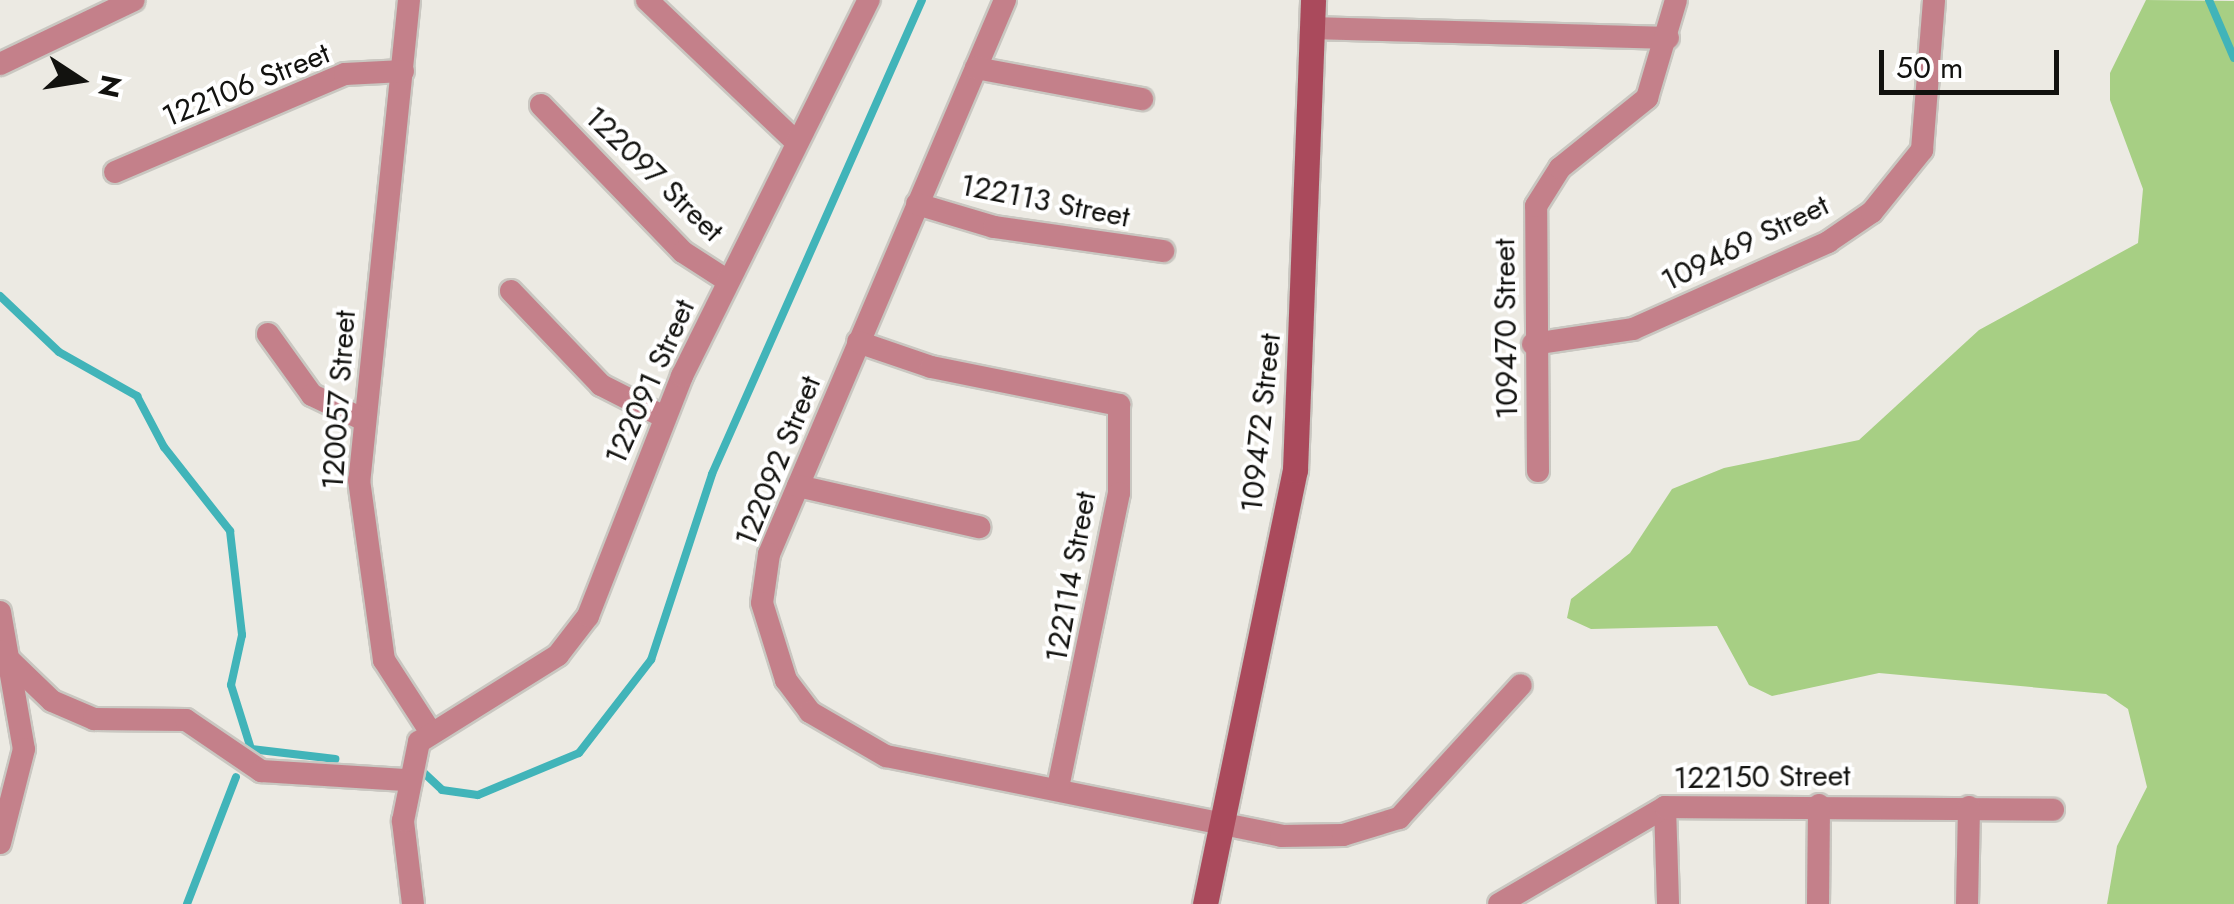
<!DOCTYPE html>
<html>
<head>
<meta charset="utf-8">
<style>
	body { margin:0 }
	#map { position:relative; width:2234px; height:904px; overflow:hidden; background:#eceae3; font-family:Jost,sans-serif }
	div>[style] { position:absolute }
	.green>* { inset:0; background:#a7cf84 }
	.stream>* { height:8px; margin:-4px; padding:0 4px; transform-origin:4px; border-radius:4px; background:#41b4b9 }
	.roads { filter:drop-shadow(2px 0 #c9c7c1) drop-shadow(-2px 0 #c9c7c1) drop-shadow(0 2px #c9c7c1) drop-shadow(0 -2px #c9c7c1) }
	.street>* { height:22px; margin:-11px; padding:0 11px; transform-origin:11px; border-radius:11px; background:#c4808a }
	.secondary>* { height:25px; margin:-12.5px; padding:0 12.5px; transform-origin:12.5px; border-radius:12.5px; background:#aa4a5c }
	span { translate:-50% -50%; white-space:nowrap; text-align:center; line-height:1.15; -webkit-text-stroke:8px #fff; paint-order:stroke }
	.street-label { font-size:30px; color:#12120f }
	.north { position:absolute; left:30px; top:30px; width:100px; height:100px; -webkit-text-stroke:8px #fff; paint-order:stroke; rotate:102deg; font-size:28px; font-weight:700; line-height:40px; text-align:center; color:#12120f }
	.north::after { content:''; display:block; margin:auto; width:35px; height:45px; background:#12120f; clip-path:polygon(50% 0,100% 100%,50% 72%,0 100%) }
	.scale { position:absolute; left:1879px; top:50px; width:180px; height:45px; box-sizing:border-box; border:5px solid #12120f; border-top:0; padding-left:12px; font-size:30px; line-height:35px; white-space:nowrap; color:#12120f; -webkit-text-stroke:8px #fff; paint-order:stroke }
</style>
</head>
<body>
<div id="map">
	<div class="green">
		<i style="clip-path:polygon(2146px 0,2234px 1px,2234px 904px,2107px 904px,2117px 846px,2147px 787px,2128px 709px,2106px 694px,1879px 673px,1772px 696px,1749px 685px,1717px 626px,1591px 629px,1567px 618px,1571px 599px,1630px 553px,1672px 489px,1724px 468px,1859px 440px,1979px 330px,2138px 243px,2143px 189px,2110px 100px,2110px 73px)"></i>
	</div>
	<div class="stream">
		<i style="left:2209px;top:0;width:63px;rotate:66.7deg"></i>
		<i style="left:0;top:296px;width:81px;rotate:43.5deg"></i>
		<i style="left:59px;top:352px;width:90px;rotate:29.4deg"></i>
		<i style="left:137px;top:396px;width:58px;rotate:62.1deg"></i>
		<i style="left:164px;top:447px;width:107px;rotate:51.8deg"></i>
		<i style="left:230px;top:531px;width:105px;rotate:83.4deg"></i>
		<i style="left:242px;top:635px;width:51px;rotate:102.4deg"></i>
		<i style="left:231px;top:685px;width:67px;rotate:72.6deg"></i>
		<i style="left:251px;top:749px;width:85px;rotate:6.8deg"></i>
		<i style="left:423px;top:772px;width:26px;rotate:43deg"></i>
		<i style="left:442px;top:790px;width:36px;rotate:8deg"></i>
		<i style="left:478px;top:795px;width:109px;rotate:-22.6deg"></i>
		<i style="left:579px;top:753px;width:118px;rotate:-52.3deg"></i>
		<i style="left:651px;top:660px;width:196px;rotate:-71.8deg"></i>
		<i style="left:712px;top:474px;width:518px;rotate:-66.1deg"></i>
		<i style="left:187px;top:904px;width:136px;rotate:-68.9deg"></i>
	</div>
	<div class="roads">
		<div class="street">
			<i style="left:409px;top:0;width:483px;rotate:95.9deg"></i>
			<i style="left:359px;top:480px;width:182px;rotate:82.1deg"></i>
			<i style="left:384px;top:660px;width:81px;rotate:57.1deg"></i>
			<i style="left:647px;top:0;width:207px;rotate:43.6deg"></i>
			<i style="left:1005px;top:0;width:602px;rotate:113.07deg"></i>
			<i style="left:769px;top:554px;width:49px;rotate:98.1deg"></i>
			<i style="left:762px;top:603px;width:81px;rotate:72.7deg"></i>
			<i style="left:786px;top:680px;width:40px;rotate:53deg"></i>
			<i style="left:810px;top:712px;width:88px;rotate:30.1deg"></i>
			<i style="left:886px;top:756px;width:403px;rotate:11.4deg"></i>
			<i style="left:1281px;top:836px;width:62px;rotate:-0.9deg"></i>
			<i style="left:1343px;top:835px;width:59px;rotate:-16.9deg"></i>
			<i style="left:1399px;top:818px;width:180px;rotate:-47.5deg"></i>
			<i style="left:1313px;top:28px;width:355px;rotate:1.6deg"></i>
			<i style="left:0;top:64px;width:148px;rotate:-25.5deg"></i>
			<i style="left:976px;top:68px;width:169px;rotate:10.6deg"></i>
			<i style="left:541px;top:105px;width:204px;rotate:46deg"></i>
			<i style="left:683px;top:252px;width:54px;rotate:32.8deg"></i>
			<i style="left:115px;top:172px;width:250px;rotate:-23.1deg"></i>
			<i style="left:345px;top:74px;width:58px;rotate:-3deg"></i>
			<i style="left:917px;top:204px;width:80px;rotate:16.6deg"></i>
			<i style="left:994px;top:227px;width:171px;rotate:8.1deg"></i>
			<i style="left:511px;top:291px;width:130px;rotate:46.2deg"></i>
			<i style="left:601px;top:385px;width:71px;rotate:26.9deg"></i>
			<i style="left:268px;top:334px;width:75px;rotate:54.2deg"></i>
			<i style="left:312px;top:395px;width:55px;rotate:25.6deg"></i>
			<i style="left:858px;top:342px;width:77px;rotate:18.9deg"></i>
			<i style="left:931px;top:367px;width:192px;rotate:11.4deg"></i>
			<i style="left:1119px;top:405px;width:88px;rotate:90deg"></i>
			<i style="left:1119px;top:493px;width:301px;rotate:101.7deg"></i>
			<i style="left:1533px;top:344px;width:101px;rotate:-8.5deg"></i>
			<i style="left:1633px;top:329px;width:214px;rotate:-24deg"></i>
			<i style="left:1828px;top:242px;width:53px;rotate:-34.3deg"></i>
			<i style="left:1872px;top:212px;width:80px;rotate:-51.1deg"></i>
			<i style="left:1922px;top:150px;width:150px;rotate:-85.4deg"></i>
			<i style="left:1538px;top:471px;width:265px;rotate:-90.4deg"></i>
			<i style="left:1536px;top:206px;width:45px;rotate:-57.7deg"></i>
			<i style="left:1560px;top:168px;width:112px;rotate:-38.8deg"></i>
			<i style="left:1647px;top:98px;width:102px;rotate:-73.5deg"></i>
			<i style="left:798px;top:486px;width:186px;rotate:12.8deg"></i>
			<i style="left:0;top:612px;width:139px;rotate:80.1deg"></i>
			<i style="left:24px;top:749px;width:97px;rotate:104.3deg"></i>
			<i style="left:0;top:651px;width:72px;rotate:43.9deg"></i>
			<i style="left:52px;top:701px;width:46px;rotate:23.2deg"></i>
			<i style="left:94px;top:719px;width:92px;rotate:0.6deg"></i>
			<i style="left:186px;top:720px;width:91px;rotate:34.2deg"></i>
			<i style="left:261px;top:771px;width:144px;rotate:3.6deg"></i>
			<i style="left:1665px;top:807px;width:97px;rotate:88.2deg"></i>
			<i style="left:413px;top:904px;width:84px;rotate:-96.9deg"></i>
			<i style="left:403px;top:821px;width:81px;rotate:-78.6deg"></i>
			<i style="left:419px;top:742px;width:164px;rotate:-32deg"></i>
			<i style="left:558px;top:655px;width:49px;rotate:-52.4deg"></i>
			<i style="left:588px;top:616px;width:258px;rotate:-68.6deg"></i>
			<i style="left:682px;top:376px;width:420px;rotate:-63.6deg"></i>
			<i style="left:1499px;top:904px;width:192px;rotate:-30.3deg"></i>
			<i style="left:1665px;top:807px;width:388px;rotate:0.4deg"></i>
			<i style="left:1818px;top:904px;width:99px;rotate:-89.4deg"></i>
			<i style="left:1967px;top:904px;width:97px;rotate:-88.8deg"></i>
		</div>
		<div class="secondary">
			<i style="left:1205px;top:904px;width:443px;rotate:-78.3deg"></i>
			<i style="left:1295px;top:470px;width:470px;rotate:-87.8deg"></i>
		</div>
	</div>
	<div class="street-label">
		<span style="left:246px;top:85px;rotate:-22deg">122106 Street</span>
		<span style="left:654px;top:174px;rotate:44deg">122097 Street</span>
		<span style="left:1045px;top:201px;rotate:11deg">122113 Street</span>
		<span style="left:1745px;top:243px;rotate:-26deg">109469 Street</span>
		<span style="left:1506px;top:329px;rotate:-91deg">109470 Street</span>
		<span style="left:650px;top:382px;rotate:-66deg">122091 Street</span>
		<span style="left:339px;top:400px;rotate:-86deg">120057 Street</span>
		<span style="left:1261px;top:423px;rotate:-84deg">109472 Street</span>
		<span style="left:778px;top:461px;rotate:-68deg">122092 Street</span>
		<span style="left:1071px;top:577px;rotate:-80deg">122114 Street</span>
		<span style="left:1762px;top:777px;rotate:-1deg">122150 Street</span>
	</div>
	<div class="north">N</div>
	<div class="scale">50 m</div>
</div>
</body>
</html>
